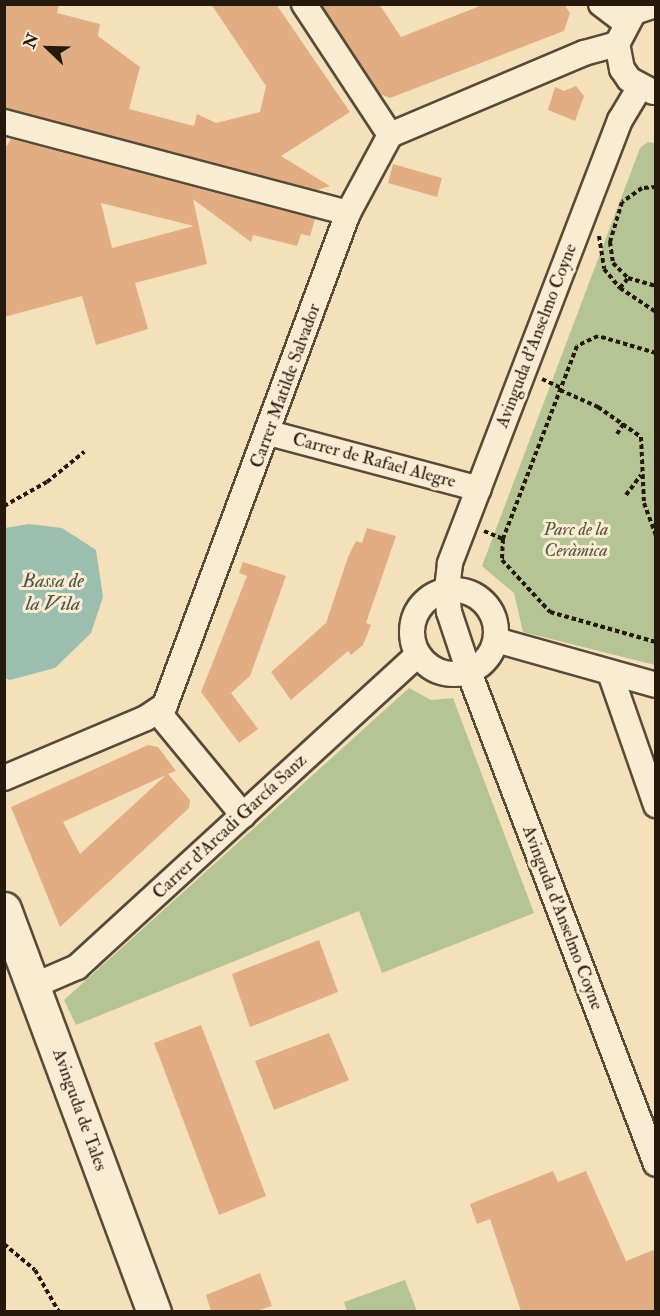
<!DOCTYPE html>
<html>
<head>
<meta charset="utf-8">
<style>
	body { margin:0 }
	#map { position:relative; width:660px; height:1316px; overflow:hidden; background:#f4e1bb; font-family:"IM FELL Double Pica",serif }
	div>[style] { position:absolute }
	.green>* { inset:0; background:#b5c495 }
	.water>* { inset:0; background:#9cbeae }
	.building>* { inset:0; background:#e2ad83 }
	.path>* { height:4px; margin-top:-2px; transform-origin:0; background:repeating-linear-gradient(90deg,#25180d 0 4.5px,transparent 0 7.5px) }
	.roads { filter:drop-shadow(2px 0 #594a38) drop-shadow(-2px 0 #594a38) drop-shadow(0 2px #594a38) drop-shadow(0 -2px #594a38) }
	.street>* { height:24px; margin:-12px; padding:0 12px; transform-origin:12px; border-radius:12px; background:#f8ecd3 }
	.street>.ring { margin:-12px; padding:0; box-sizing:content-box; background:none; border:24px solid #f8ecd3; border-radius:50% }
	.secondary>* { height:33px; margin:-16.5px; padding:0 16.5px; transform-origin:16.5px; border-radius:16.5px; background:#f8ecd3 }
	span { translate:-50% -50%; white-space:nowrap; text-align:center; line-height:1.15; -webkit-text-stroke:6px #f8ecd3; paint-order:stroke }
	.street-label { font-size:18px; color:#25180d }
	.park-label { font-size:18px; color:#57543d; font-style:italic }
	.water-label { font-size:20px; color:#4f5245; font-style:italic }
	.frame { position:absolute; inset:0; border:6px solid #25180d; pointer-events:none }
	.north { position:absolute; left:18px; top:18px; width:60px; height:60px; -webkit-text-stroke:4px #f8ecd3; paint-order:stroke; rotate:293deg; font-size:16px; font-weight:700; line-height:24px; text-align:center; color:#25180d }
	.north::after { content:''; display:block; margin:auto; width:21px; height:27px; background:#25180d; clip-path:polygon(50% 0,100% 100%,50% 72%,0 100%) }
</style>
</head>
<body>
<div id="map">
	<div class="green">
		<i style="clip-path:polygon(648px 142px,656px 143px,655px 665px,523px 632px,514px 593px,482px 566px,640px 148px)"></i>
		<i style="clip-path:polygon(409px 688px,431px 700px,453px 698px,534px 913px,382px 973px,359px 911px,76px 1025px,64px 1000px)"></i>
		<i style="clip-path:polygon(405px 1280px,417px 1311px,347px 1311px,344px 1302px)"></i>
	</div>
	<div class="water">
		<i style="clip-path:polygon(29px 524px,62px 528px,96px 550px,103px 597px,91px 633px,55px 668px,10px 680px,4px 678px,5px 528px)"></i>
	</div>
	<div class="building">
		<i style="clip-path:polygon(4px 4px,59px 4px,57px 13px,100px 24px,98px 36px,140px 67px,129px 109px,194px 126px,197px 114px,216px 123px,260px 112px,266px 86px,211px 4px,276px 4px,350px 112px,281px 156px,330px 186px,317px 190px,4px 108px)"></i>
		<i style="clip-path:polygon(321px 4px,379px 4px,401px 37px,485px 4px,564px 4px,570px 13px,564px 31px,390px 98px,380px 94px)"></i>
		<i style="clip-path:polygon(576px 86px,584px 96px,575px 121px,548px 110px,555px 87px,564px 91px)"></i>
		<i style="clip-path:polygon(evenodd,11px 139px,315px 219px,310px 236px,301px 234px,297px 246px,253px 235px,251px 242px,193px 199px,207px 264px,135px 283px,148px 329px,96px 345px,82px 296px,4px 317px,4px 150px,11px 139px,101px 203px,194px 226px,112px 248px,101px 203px)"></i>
		<i style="clip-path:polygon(393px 164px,442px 178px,437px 197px,388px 183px)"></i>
		<i style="clip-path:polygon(367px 528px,396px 536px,366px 623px,371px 625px,363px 645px,351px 655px,348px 651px,291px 700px,271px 672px,326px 623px,348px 557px,356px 541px,362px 543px)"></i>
		<i style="clip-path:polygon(243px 562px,286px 576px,250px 676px,231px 693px,258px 729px,239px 743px,201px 692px,247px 576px,239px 573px)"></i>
		<i style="clip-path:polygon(evenodd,148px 745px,158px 747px,176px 771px,168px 774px,190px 800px,189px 808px,60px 927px,11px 807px,148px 745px,166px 775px,80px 854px,63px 822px,166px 775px)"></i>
		<i style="clip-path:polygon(319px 940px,338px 992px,250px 1027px,232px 974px)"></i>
		<i style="clip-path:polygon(201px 1025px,266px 1196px,219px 1215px,154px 1043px)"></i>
		<i style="clip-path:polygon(329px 1033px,349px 1080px,274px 1110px,255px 1061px)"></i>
		<i style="clip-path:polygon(553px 1171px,558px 1182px,586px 1171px,626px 1261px,656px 1249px,656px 1311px,521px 1311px,490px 1219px,477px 1224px,470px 1204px)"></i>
		<i style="clip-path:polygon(260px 1273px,272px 1306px,256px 1311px,211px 1311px,206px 1295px)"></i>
	</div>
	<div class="path">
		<i style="left:656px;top:187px;width:14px;rotate:176deg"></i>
		<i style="left:642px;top:188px;width:24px;rotate:145deg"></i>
		<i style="left:622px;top:202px;width:42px;rotate:106.7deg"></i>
		<i style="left:610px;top:242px;width:21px;rotate:82deg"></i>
		<i style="left:613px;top:263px;width:21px;rotate:45deg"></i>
		<i style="left:628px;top:278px;width:29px;rotate:16deg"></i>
		<i style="left:599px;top:236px;width:33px;rotate:81deg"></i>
		<i style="left:604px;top:269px;width:25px;rotate:50deg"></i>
		<i style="left:620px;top:288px;width:43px;rotate:33.7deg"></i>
		<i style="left:620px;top:288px;width:13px;rotate:-51deg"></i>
		<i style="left:656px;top:353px;width:60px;rotate:-163.7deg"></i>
		<i style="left:598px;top:336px;width:23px;rotate:155deg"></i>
		<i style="left:577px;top:346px;width:207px;rotate:111deg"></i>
		<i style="left:503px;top:539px;width:21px;rotate:93deg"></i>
		<i style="left:502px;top:560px;width:71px;rotate:47.3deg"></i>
		<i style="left:550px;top:612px;width:110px;rotate:15.8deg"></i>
		<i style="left:542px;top:379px;width:21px;rotate:25deg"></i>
		<i style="left:560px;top:390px;width:42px;rotate:24.1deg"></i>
		<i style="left:598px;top:407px;width:52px;rotate:34.9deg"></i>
		<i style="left:641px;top:437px;width:66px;rotate:87.4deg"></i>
		<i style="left:644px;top:503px;width:35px;rotate:70deg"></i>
		<i style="left:617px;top:434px;width:13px;rotate:-58deg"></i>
		<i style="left:626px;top:495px;width:25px;rotate:-53deg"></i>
		<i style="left:4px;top:506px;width:49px;rotate:-29.2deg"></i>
		<i style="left:47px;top:482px;width:48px;rotate:-39deg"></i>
		<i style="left:484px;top:531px;width:21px;rotate:23deg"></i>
		<i style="left:4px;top:1244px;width:40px;rotate:40deg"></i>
		<i style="left:35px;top:1270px;width:48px;rotate:60.3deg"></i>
	</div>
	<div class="roads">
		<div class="street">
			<i style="left:304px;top:4px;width:157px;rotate:56.7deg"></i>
			<i style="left:601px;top:4px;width:30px;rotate:37deg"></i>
			<i style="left:640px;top:87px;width:39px;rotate:121deg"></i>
			<i style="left:620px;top:120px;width:475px;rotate:111deg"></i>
			<i style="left:450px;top:564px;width:26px;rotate:97deg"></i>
			<i style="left:447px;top:590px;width:22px;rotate:85deg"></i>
			<i style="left:449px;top:612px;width:63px;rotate:71.6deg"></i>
			<i style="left:469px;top:672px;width:526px;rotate:69.19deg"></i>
			<i style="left:653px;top:92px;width:27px;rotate:-152deg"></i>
			<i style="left:629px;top:79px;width:12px;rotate:-125deg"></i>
			<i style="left:622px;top:69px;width:25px;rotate:-101deg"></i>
			<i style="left:617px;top:44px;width:36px;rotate:-62deg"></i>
			<i style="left:634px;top:12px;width:23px;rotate:-18deg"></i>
			<i style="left:4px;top:122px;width:356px;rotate:14.8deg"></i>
			<i style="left:269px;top:433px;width:217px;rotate:14.9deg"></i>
			<i class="ring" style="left:412px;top:590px;width:60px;height:60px"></i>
			<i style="left:496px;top:640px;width:166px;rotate:15.7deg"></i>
			<i style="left:610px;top:673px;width:140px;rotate:70.8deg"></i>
			<i style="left:158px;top:712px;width:134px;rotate:50.5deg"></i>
			<i style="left:4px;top:778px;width:154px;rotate:-22.9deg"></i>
			<i style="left:146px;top:718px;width:23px;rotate:-34deg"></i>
			<i style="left:165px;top:705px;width:525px;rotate:-69.6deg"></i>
			<i style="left:348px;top:213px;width:89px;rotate:-61.7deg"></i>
			<i style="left:390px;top:135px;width:211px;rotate:-22.9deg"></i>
			<i style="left:584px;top:53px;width:34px;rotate:-15deg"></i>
			<i style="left:33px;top:986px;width:48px;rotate:-23.4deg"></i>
			<i style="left:77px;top:967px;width:462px;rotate:-42.5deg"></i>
		</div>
		<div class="secondary">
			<i style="left:4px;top:909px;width:430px;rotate:69.6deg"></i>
		</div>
	</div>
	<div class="street-label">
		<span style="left:537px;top:336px;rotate:-69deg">Avinguda d'Anselmo Coyne</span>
		<span style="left:286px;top:386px;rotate:-70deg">Carrer Matilde Salvador</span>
		<span style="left:374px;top:461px;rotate:15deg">Carrer de Rafael Alegre</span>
		<span style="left:230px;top:827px;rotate:-43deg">Carrer d'Arcadi García Sanz</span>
		<span style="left:562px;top:918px;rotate:69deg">Avinguda d'Anselmo Coyne</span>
		<span style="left:79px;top:1110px;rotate:70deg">Avinguda de Tales</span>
	</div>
	<div class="park-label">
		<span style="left:576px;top:541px">Parc de la<br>Ceràmica</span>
	</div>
	<div class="water-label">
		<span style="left:53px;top:592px">Bassa de<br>la Vila</span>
	</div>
	<div class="frame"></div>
	<div class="north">N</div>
</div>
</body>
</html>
